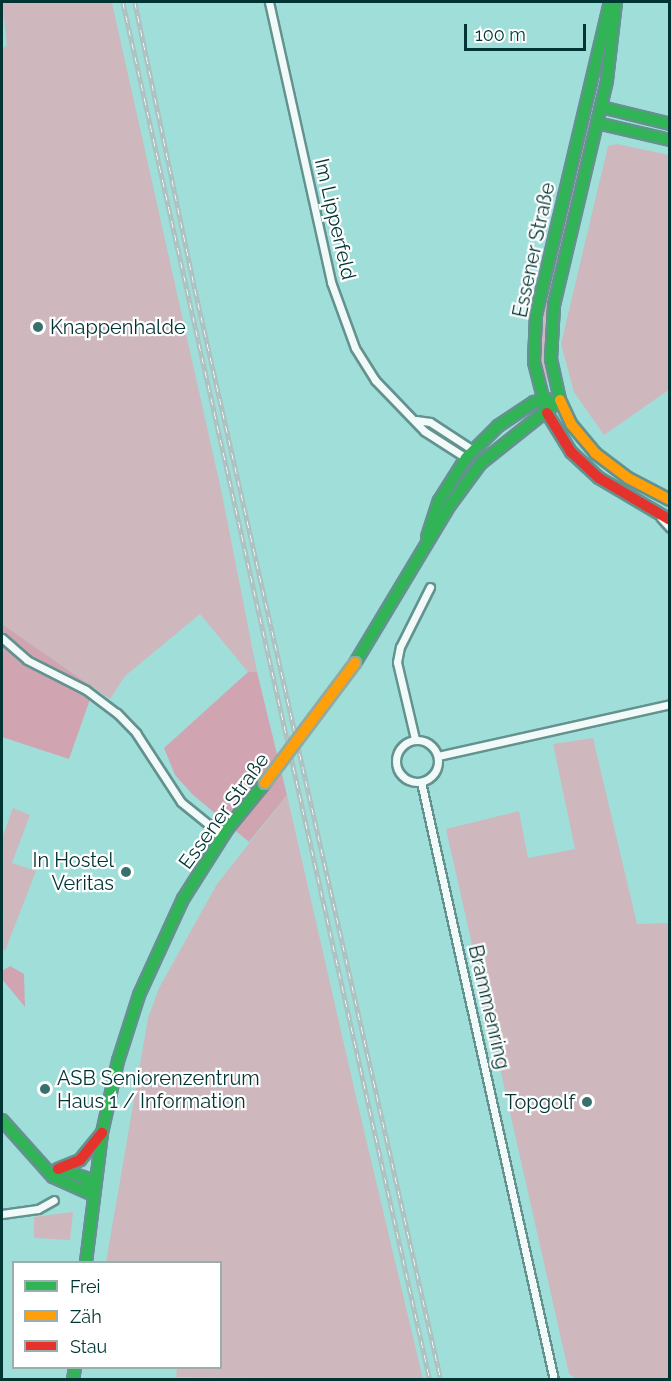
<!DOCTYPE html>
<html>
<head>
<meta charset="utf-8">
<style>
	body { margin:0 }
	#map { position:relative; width:671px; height:1381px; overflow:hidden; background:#a0deda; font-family:Raleway,sans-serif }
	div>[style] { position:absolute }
	.green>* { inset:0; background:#ceb8be }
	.forest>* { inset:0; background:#d0a5b1 }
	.roads { filter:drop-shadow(2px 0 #63928f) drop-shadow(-2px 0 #63928f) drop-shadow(0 2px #63928f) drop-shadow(0 -2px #63928f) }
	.street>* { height:7px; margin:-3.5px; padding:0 3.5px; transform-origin:3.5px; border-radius:3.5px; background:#f1faf9 }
	.street>.ring { margin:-3.5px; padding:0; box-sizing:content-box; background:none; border:7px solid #f1faf9; border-radius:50% }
	.fast>* { height:10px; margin:-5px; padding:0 5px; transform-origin:5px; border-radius:5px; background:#30b455 }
	.slow>* { height:10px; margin:-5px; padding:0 5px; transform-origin:5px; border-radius:5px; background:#ff9f0a }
	.jam>* { height:10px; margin:-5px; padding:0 5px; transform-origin:5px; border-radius:5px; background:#e5322d }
	.rail>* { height:4.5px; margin-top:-2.25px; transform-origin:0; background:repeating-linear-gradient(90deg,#fff 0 7px,#aec0bf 0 14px); box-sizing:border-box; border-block:2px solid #aec0bf }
	.bridges { filter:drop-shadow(2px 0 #93aa9f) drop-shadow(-2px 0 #93aa9f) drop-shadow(0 2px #93aa9f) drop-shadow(0 -2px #93aa9f) }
	.slow-bridge>* { height:10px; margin:-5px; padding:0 5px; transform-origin:5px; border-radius:5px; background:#ff9f0a }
	.dots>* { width:16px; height:16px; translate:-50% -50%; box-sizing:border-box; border:3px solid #fff; border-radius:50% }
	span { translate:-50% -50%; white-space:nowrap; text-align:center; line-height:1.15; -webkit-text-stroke:4.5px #fff; paint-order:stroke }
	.street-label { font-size:20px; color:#003533 }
	.poi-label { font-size:20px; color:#003533 }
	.left { translate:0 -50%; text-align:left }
	.right { translate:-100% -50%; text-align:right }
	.frame { position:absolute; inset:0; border:3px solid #003533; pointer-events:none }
	.legend { position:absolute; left:12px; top:1261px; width:210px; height:108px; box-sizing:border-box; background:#fff; border:2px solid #99aead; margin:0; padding:8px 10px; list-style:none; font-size:18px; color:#003533 }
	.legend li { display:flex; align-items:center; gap:12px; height:30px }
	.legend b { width:30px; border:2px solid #99aead }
	.scale { position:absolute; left:464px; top:24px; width:122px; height:27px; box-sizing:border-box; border:3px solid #003533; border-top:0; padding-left:8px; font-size:18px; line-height:21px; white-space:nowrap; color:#003533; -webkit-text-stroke:4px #fff; paint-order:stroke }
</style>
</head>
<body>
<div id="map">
	<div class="green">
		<i style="clip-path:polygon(2px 2px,112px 3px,222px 494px,257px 672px,248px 672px,200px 614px,125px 676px,110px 699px,2px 624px,2px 48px,7px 46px)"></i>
		<i style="clip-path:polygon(592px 121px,554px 289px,552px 380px,541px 381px,542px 307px,585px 128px)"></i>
		<i style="clip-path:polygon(617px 144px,669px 155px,670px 389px,604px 435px,574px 392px,561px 344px,608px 146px)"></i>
		<i style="clip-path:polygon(593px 738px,637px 924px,669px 923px,669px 1379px,578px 1380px,569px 1374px,446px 829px,519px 811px,528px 858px,575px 849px,553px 744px)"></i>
		<i style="clip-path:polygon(287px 795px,357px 1101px,423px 1379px,176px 1377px,177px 1368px,220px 1368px,220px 1262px,106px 1262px,148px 1018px,159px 988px,217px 884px)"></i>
		<i style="clip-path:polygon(13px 808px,30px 815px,12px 863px,36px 871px,5px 951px,2px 948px,2px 838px)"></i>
		<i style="clip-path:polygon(73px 1212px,70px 1240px,34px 1238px,34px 1217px)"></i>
	</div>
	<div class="forest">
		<i style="clip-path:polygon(2px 624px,94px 688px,69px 759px,2px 737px)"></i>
		<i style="clip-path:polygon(248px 672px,257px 672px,287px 795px,249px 842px,192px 794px,175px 775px,164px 748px)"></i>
		<i style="clip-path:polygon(10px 966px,24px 974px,25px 1007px,2px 979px,2px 971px)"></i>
	</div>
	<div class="roads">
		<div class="street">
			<i style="left:269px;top:2px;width:287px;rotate:77.5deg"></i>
			<i style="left:331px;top:282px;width:70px;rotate:70deg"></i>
			<i style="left:355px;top:348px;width:38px;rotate:58deg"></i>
			<i style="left:375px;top:380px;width:71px;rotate:46.1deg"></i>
			<i style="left:424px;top:431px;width:50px;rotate:32.7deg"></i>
			<i style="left:416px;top:420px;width:14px;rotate:8deg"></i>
			<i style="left:430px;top:422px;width:51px;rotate:33.1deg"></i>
			<i style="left:661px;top:518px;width:13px;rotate:48deg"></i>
			<i style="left:2px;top:638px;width:33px;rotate:41deg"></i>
			<i style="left:27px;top:660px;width:66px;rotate:27deg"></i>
			<i style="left:86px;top:690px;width:39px;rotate:37deg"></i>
			<i style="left:117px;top:713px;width:28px;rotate:46deg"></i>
			<i style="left:136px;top:733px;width:82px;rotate:56.9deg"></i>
			<i style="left:181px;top:802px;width:54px;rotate:39deg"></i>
			<i style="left:415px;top:739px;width:79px;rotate:-103.2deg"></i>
			<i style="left:397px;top:662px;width:15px;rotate:-79deg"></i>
			<i style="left:400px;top:647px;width:67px;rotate:-63.4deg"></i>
			<i class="ring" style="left:396px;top:740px;width:35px;height:35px"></i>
			<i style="left:438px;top:756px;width:238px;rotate:-12.6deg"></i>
			<i style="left:421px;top:782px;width:613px;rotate:77.46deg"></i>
			<i style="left:2px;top:1214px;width:36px;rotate:-8deg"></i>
			<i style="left:38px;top:1209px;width:18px;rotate:-29deg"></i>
		</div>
		<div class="fast">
			<i style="left:601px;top:107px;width:71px;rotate:13.8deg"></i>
			<i style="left:597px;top:123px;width:75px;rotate:13.1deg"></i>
			<i style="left:560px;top:400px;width:42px;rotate:-102.4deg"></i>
			<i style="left:551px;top:359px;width:54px;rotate:-86.8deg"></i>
			<i style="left:554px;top:305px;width:231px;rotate:-76.7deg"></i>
			<i style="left:607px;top:80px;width:79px;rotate:-83.4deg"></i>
			<i style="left:547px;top:413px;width:53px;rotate:-104.3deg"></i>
			<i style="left:534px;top:362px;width:47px;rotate:-87.6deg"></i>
			<i style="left:536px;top:315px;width:322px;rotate:-76.7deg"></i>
			<i style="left:427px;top:537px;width:38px;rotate:-72deg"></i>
			<i style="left:439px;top:501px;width:51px;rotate:-57.9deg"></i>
			<i style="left:466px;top:458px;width:45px;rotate:-45deg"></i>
			<i style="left:498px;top:426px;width:43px;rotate:-33.7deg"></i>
			<i style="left:534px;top:402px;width:14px;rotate:-12deg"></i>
			<i style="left:355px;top:663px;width:184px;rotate:-59deg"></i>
			<i style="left:450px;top:505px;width:52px;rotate:-53.6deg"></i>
			<i style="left:481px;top:463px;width:101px;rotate:-38.6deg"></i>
			<i style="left:2px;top:1120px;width:76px;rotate:48.2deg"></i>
			<i style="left:53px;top:1177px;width:44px;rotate:24.2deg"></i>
			<i style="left:93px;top:1195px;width:18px;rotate:-112deg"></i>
			<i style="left:86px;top:1178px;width:28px;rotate:-161deg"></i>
			<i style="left:86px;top:1262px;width:130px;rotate:-82.9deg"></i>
			<i style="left:102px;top:1133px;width:74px;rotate:-77.5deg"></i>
			<i style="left:118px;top:1061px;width:69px;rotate:-72.3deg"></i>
			<i style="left:139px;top:995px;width:106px;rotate:-65.4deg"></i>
			<i style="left:183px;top:899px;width:84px;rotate:-57.6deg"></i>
			<i style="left:228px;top:828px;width:58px;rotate:-50.6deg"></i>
			<i style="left:73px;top:1380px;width:12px;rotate:-81deg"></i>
		</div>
		<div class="slow">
			<i style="left:560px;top:400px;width:26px;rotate:65deg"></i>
			<i style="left:571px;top:424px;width:38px;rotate:50deg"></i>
			<i style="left:595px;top:453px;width:41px;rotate:37.1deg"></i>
			<i style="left:628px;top:478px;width:47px;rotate:27.6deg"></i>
		</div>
		<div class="jam">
			<i style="left:547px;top:413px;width:46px;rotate:58.4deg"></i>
			<i style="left:571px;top:452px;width:38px;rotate:43deg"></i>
			<i style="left:599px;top:478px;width:82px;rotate:30.6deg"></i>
			<i style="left:58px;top:1169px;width:24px;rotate:-22deg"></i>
			<i style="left:80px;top:1160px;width:35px;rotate:-51deg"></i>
		</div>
	</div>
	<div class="rail">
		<i style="left:123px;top:2px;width:1412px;rotate:77.44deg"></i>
		<i style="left:135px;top:2px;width:293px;rotate:78.2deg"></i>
		<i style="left:195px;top:289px;width:1118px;rotate:77.29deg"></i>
	</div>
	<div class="bridges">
		<div class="slow-bridge">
			<i style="left:265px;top:783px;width:150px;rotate:-53.1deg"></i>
		</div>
	</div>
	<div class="dots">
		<i style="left:38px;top:327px;background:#38706d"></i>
		<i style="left:126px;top:872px;background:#38706d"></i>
		<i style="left:45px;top:1089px;background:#38706d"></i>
		<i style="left:587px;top:1102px;background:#38706d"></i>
	</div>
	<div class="street-label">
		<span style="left:335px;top:219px;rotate:77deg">Im Lipperfeld</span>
		<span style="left:534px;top:250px;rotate:-78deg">Essener Straße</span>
		<span style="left:224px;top:811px;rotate:-54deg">Essener Straße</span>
		<span style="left:489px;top:1007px;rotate:77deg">Brammenring</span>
	</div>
	<div class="poi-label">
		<span class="left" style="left:50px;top:327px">Knappenhalde</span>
		<span class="right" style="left:114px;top:872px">In Hostel<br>Veritas</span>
		<span class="left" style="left:57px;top:1090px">ASB Seniorenzentrum<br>Haus 1 / Information</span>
		<span class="right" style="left:575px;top:1102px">Topgolf</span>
	</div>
	<div class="frame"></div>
	<ul class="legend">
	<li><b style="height:8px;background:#30b455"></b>Frei</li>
	<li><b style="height:8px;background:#ff9f0a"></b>Zäh</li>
	<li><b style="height:8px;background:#e5322d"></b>Stau</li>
	</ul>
	<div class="scale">100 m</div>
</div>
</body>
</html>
